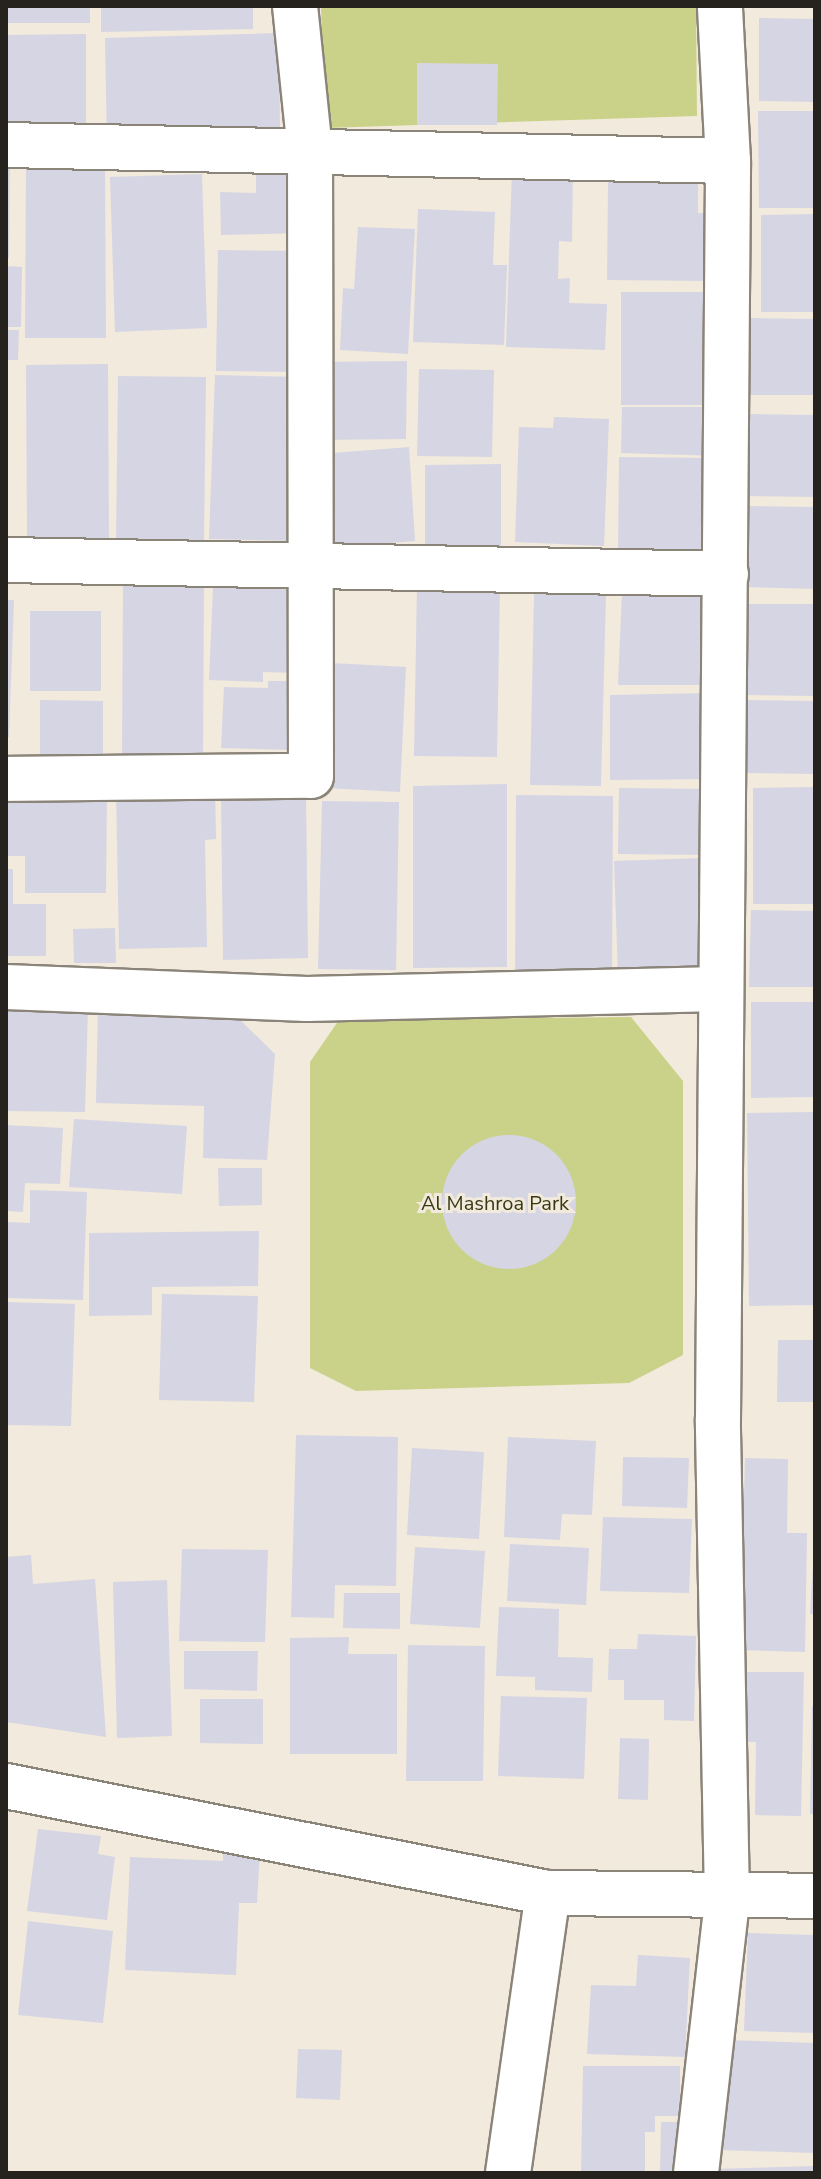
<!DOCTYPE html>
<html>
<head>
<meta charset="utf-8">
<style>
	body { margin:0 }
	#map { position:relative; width:821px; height:2179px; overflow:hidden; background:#f2eadd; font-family:"Nunito Sans",sans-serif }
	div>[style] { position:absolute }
	.green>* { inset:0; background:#cad289 }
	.building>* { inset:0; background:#d6d5e3 }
	.round { border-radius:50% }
	.roads { filter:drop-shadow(2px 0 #8b8479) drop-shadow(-2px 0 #8b8479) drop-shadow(0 2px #8b8479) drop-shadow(0 -2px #8b8479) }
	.minor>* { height:44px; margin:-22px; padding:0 22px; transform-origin:22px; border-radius:22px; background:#fff }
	span { translate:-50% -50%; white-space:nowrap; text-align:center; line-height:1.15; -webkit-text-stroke:6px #f2eadd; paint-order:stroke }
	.park-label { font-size:20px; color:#363912 }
	.frame { position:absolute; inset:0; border:8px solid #26231f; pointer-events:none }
</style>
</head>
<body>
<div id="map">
	<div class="green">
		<i style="clip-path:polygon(321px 6px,696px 6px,697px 116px,325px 128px)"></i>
		<i style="clip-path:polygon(631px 1017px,683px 1081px,683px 1355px,629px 1383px,356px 1391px,310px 1368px,310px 1062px,339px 1020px)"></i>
	</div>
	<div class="building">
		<i style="clip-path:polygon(6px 6px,90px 6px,90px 23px,6px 23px)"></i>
		<i style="clip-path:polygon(101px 6px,253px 6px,253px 29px,101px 32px)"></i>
		<i style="clip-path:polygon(759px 18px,815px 19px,815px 102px,759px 101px)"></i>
		<i style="clip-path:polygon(279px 33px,280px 131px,107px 145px,105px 38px)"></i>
		<i style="clip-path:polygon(86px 34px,86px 133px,6px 134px,6px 35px)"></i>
		<i style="clip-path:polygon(417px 63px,498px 64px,497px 125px,417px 125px)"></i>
		<i style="clip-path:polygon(758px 111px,815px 111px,815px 208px,759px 208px)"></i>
		<i style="clip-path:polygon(6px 146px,10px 146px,9px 258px,6px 258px)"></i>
		<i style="clip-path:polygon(256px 163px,302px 163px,303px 233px,221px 235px,220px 192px,256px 193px)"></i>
		<i style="clip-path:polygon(26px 165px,105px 165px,106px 338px,25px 338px)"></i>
		<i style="clip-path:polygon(512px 168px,573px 169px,572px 242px,559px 241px,558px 279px,570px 278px,569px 303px,607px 304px,605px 350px,506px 347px)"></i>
		<i style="clip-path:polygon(202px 174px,207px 328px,115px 332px,110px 177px)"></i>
		<i style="clip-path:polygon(608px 182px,698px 183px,698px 213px,711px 213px,710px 281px,607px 280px)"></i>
		<i style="clip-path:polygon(418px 209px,495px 212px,493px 265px,507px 265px,504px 345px,413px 342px)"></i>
		<i style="clip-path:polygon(815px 214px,815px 312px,761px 312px,761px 215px)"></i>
		<i style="clip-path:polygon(358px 227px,415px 229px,408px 354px,340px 350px,343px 288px,354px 289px)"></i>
		<i style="clip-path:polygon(218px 250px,303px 251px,301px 372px,216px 371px)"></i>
		<i style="clip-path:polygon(6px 266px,22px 267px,21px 327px,6px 327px)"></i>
		<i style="clip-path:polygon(621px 292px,712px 292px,712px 405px,621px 405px)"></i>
		<i style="clip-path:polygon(749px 318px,815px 319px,815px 395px,749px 395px)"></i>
		<i style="clip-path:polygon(6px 330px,19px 330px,18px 360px,6px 360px)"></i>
		<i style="clip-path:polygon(407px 361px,406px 439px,320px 440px,320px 362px)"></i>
		<i style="clip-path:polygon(108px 364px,109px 538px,27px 539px,26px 365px)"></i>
		<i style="clip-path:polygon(419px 369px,494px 370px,492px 457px,417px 456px)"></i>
		<i style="clip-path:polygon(215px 375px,302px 377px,296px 541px,209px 539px)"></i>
		<i style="clip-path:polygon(118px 376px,206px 377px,204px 541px,116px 541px)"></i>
		<i style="clip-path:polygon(622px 407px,720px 407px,720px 456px,621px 453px)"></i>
		<i style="clip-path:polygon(745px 414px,815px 415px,815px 497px,744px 496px)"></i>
		<i style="clip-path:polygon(554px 417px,609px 419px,604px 546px,515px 542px,519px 427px,553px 428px)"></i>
		<i style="clip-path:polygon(409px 447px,415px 541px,328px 548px,320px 454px)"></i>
		<i style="clip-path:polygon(619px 457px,709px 458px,708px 557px,618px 557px)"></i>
		<i style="clip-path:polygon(501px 464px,501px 554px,425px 555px,425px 465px)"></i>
		<i style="clip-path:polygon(741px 506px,815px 507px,815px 589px,741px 587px)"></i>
		<i style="clip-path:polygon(123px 581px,204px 581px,203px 758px,122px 758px)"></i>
		<i style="clip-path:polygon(417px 585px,500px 587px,497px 757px,414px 756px)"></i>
		<i style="clip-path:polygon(213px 586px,303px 590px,298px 673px,263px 672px,263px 682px,209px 680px)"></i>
		<i style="clip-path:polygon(622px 592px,707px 593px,705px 685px,618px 685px)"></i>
		<i style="clip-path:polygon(534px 593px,606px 595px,601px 786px,530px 785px)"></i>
		<i style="clip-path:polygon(6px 600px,14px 600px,9px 737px,6px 737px)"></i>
		<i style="clip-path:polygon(744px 604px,815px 604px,815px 696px,744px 695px)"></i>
		<i style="clip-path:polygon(30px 611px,101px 611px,101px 691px,30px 691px)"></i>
		<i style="clip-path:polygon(332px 663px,406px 667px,400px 792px,325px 788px)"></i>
		<i style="clip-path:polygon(268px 681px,296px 681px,292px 750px,221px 748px,224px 687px,268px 688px)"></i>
		<i style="clip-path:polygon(707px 693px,709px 779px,610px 780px,610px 695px)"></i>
		<i style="clip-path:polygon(40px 700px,103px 701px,103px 774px,40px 774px)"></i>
		<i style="clip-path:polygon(748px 700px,815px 701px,815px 774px,747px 773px)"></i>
		<i style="clip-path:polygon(507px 784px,507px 967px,413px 968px,413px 786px)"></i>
		<i style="clip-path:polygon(815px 787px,815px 904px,753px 904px,753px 788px)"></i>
		<i style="clip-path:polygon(619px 788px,707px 789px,706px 855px,618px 854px)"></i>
		<i style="clip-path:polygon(215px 789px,216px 839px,205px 840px,207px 947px,119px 949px,116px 791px)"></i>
		<i style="clip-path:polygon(107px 790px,106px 893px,25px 893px,25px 856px,6px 856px,6px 791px)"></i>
		<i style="clip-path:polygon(306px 794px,308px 958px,223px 960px,221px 796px)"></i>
		<i style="clip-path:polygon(516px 795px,613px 796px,612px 982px,515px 982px)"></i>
		<i style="clip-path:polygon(322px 801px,399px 802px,396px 970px,318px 969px)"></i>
		<i style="clip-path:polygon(702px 858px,707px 973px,618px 976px,614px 861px)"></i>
		<i style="clip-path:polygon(6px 869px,13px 869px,13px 904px,46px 904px,46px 956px,6px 956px)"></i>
		<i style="clip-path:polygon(751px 910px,815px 911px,815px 987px,749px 987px)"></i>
		<i style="clip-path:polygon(115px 928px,116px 963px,74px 963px,73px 929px)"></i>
		<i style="clip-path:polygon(751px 1002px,815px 1002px,815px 1097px,751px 1098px)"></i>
		<i style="clip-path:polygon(98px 1006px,230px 1010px,275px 1054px,267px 1160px,203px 1158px,204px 1106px,96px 1103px)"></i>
		<i style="clip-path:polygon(6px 1008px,88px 1009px,85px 1112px,6px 1111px)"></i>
		<i style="clip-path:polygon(815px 1112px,815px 1305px,749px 1306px,747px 1113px)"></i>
		<i style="clip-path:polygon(74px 1119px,187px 1126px,182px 1194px,69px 1187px)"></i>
		<i style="clip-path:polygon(6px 1125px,63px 1128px,60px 1184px,25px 1183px,23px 1212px,6px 1211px)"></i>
		<i class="round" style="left:442px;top:1135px;width:134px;height:134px"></i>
		<i style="clip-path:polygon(218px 1168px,262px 1168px,262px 1205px,219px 1206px)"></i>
		<i style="clip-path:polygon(30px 1190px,87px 1192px,83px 1300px,6px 1298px,6px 1222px,30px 1223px)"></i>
		<i style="clip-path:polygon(259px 1231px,258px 1286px,152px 1287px,152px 1315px,89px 1316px,89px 1233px)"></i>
		<i style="clip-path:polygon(162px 1294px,258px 1296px,254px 1402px,159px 1400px)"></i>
		<i style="clip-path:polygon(6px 1302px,75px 1304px,71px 1426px,6px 1425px)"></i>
		<i style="clip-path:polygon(778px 1340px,815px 1340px,815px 1402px,777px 1402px)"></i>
		<i style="clip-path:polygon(296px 1435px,398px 1437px,396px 1586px,335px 1585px,334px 1618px,291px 1617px)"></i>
		<i style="clip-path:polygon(508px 1437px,596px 1441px,592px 1515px,562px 1514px,560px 1540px,504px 1537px)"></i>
		<i style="clip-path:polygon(412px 1448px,484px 1452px,479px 1539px,407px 1535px)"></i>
		<i style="clip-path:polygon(623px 1457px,689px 1458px,687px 1508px,622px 1506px)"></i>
		<i style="clip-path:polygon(745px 1458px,788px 1459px,787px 1533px,807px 1533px,805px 1652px,740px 1650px)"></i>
		<i style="clip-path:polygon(603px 1517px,692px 1519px,689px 1593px,600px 1591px)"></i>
		<i style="clip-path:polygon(510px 1544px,589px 1548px,586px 1605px,507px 1601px)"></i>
		<i style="clip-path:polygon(415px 1547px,485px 1551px,480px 1628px,410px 1624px)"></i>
		<i style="clip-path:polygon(182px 1549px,268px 1550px,265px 1642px,179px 1641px)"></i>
		<i style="clip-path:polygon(31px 1555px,33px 1584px,95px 1579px,106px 1737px,6px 1722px,6px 1557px)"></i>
		<i style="clip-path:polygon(813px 1564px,815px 1564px,815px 1614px,810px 1614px)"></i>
		<i style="clip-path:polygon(167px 1580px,172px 1736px,117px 1738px,113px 1582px)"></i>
		<i style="clip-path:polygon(344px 1593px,400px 1593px,400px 1629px,343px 1628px)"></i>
		<i style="clip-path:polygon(499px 1607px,559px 1609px,558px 1657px,593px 1658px,592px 1692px,535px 1690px,535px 1677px,496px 1676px)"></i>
		<i style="clip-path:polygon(638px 1634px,696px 1636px,694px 1721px,664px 1720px,664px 1700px,624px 1700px,624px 1680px,608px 1680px,609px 1649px,637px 1649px)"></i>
		<i style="clip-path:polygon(349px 1637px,348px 1654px,397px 1654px,397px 1754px,290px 1754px,290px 1638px)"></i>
		<i style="clip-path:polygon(408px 1645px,485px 1646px,483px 1781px,406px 1781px)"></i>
		<i style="clip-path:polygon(184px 1651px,258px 1651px,257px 1691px,184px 1689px)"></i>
		<i style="clip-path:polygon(745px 1672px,804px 1672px,801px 1816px,755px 1815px,756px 1742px,743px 1742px)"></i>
		<i style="clip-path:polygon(501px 1696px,587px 1698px,584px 1779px,498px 1776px)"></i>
		<i style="clip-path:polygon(200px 1699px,263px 1699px,263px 1744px,200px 1743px)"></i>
		<i style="clip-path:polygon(812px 1706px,815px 1706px,815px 1814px,810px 1814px)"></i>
		<i style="clip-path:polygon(620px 1738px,649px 1739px,648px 1800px,618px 1799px)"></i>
		<i style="clip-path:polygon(38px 1829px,101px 1836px,98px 1854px,115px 1857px,107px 1920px,27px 1911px)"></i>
		<i style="clip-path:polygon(223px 1852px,260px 1852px,257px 1903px,239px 1903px,236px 1975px,125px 1970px,130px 1857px,223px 1861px)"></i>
		<i style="clip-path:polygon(28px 1921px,113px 1931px,103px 2023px,18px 2015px)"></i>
		<i style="clip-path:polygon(748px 1933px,815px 1935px,815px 2033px,744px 2031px)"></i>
		<i style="clip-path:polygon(638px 1955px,690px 1958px,685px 2057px,587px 2054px,591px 1985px,636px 1986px)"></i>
		<i style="clip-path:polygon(725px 2040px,815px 2043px,815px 2153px,720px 2150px)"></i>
		<i style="clip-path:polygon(298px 2049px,342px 2050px,340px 2100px,296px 2098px)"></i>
		<i style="clip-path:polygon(583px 2066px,680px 2066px,680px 2116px,655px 2116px,655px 2132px,645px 2132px,645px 2173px,581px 2173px)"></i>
		<i style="clip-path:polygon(661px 2122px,684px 2122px,683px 2172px,660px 2173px)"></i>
		<i style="clip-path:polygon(815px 2166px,815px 2173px,712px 2173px,712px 2169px)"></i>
	</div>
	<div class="roads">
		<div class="minor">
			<i style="left:6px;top:145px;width:722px;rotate:1.27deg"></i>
			<i style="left:6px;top:560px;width:720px;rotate:1.11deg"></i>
			<i style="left:6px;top:779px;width:305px;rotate:-0.6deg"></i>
			<i style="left:311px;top:776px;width:625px;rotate:-90.09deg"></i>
			<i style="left:310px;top:151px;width:146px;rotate:-95.9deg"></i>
			<i style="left:6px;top:987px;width:301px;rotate:2.3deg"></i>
			<i style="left:307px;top:999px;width:412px;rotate:-1.4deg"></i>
			<i style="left:6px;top:1786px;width:552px;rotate:11.17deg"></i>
			<i style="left:548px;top:1893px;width:267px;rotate:0.6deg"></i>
			<i style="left:508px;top:2173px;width:283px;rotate:-81.9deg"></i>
			<i style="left:696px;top:2173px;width:276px;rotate:-83.5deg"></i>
			<i style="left:727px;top:1899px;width:480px;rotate:-91.1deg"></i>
			<i style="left:718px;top:1419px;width:1258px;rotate:-89.54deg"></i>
			<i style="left:728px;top:161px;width:155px;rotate:-93deg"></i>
		</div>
	</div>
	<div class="park-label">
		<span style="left:495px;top:1203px">Al Mashroa Park</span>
	</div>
	<div class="frame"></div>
</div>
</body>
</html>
